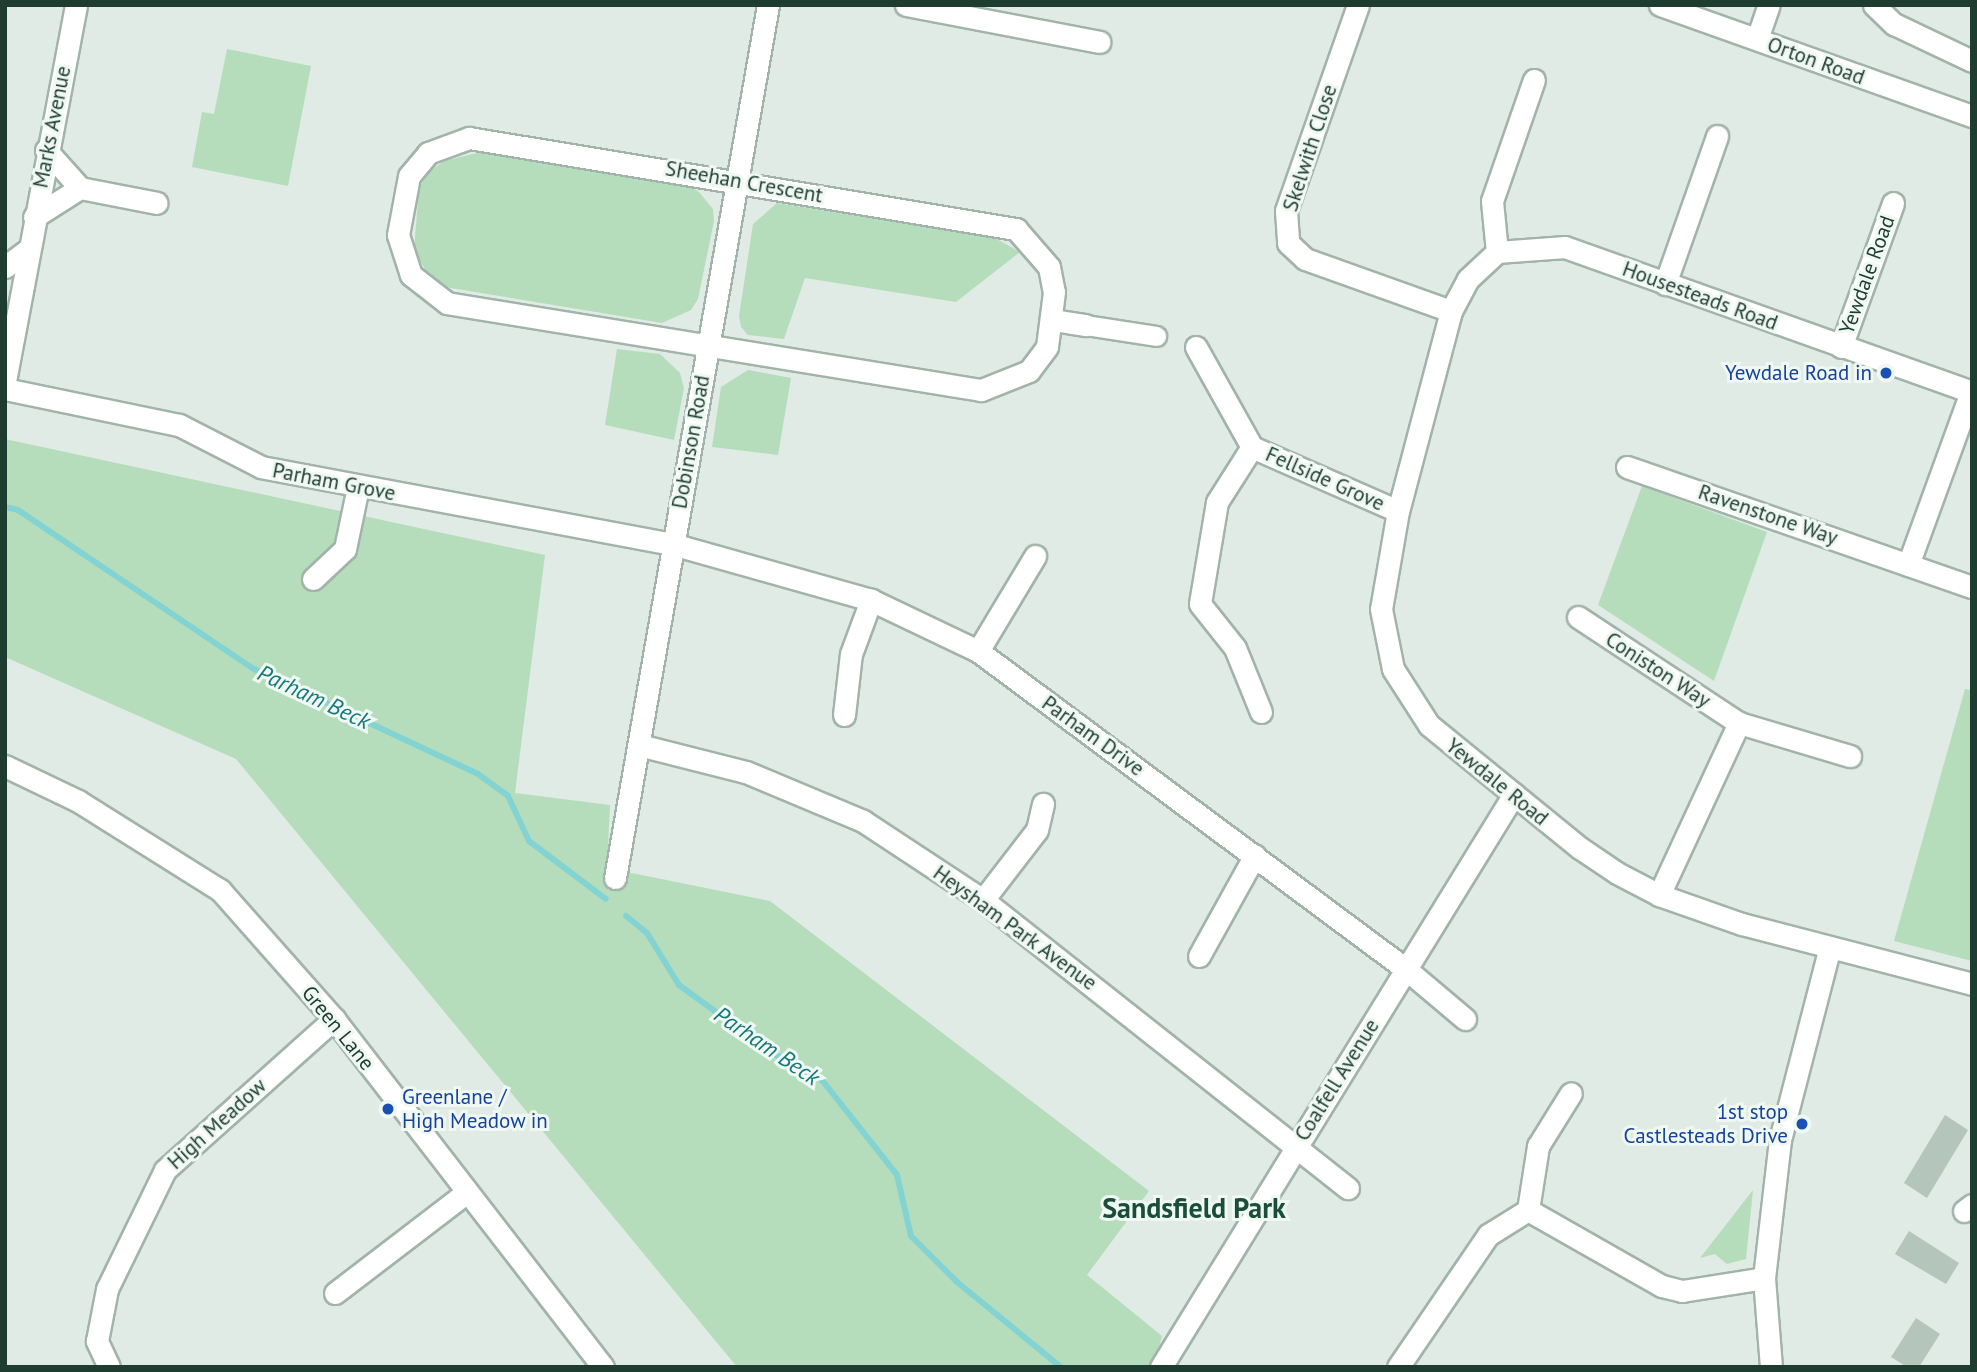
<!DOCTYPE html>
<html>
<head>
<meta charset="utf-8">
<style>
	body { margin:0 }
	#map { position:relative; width:1977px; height:1372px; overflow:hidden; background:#dfebe4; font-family:"PT Sans",sans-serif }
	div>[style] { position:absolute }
	.green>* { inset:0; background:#b6ddbb }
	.stream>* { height:6px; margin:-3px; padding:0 3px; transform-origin:3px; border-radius:3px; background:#84d3d3 }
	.building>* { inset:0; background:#b4c6bc }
	.roads { filter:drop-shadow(2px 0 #a2b3aa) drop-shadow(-2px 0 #a2b3aa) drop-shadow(0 2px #a2b3aa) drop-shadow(0 -2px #a2b3aa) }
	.pedestrian>* { height:19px; margin:-9.5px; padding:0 9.5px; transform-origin:9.5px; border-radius:9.5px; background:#fff }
	.minor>* { height:21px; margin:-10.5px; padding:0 10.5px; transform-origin:10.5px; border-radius:10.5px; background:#fff }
	.tertiary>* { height:21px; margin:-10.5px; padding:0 10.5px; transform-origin:10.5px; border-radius:10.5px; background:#fff }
	.dots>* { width:19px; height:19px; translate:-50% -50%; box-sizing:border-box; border:4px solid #eff8f2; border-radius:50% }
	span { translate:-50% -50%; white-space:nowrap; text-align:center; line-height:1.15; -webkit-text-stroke:6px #eff8f2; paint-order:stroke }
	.street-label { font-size:21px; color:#1f3c30 }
	.transit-label { font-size:21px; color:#164399 }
	.right { translate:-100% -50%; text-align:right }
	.left { translate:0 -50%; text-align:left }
	.water-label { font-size:23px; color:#17787a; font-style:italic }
	.district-label { font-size:28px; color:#1a4e3a; font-weight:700 }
	.frame { position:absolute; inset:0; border:7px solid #1f3c30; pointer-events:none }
</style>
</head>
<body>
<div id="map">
	<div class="green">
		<i style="clip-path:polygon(227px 49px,311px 66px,288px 186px,192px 167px,202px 112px,214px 114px)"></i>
		<i style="clip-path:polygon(481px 152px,689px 186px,699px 192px,713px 209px,714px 221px,698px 299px,691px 310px,662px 323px,445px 287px,430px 278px,414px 250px,419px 188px,429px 172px,444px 161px)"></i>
		<i style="clip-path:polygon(777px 203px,995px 238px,1020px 252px,956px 302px,805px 278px,784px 339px,748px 335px,741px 327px,739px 316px,753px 224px)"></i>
		<i style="clip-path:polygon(617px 349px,660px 354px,680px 373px,684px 388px,674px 440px,605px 425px)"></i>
		<i style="clip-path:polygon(748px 370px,791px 378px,778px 455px,712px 447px,721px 387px)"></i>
		<i style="clip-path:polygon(5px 439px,545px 555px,515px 793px,610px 805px,607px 868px,770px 901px,1149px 1191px,1087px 1275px,1162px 1336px,1154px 1367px,737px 1367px,236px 759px,5px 657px)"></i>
		<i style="clip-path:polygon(1642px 486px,1767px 532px,1714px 681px,1598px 605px)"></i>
		<i style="clip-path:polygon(1965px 689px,1972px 690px,1972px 961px,1894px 941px)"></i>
		<i style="clip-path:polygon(1753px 1190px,1746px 1259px,1727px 1264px,1715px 1254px,1700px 1258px)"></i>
	</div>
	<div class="stream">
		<i style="left:5px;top:507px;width:13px;rotate:13deg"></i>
		<i style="left:18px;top:510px;width:285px;rotate:34deg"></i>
		<i style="left:254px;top:669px;width:247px;rotate:25.1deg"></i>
		<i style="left:478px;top:774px;width:37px;rotate:36deg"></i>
		<i style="left:508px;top:796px;width:50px;rotate:65deg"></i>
		<i style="left:529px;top:841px;width:96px;rotate:37deg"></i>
		<i style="left:626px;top:916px;width:27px;rotate:39deg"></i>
		<i style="left:647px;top:933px;width:61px;rotate:58.4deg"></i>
		<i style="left:679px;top:985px;width:117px;rotate:36deg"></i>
		<i style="left:774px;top:1054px;width:55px;rotate:28.4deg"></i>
		<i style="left:822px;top:1080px;width:121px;rotate:51.7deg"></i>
		<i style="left:897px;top:1175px;width:63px;rotate:77.1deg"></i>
		<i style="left:911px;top:1236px;width:65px;rotate:45deg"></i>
		<i style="left:957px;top:1282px;width:134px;rotate:39.3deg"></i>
	</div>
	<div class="building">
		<i style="clip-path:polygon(1945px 1115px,1968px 1130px,1927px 1198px,1904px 1183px)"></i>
		<i style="clip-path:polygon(1909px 1231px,1959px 1263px,1946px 1284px,1895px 1254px)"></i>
		<i style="clip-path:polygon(1916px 1318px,1940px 1334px,1919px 1367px,1907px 1367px,1891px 1357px)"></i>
	</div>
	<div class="roads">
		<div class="pedestrian">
			<i style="left:1086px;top:325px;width:71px;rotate:8.9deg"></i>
		</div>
		<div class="minor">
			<i style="left:906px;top:5px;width:197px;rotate:10.8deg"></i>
			<i style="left:1358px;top:5px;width:218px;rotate:109.3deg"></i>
			<i style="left:1286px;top:211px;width:32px;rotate:86deg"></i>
			<i style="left:1288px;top:243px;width:23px;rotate:43deg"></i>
			<i style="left:1305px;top:259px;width:155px;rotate:19.6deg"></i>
			<i style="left:1874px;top:5px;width:28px;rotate:44deg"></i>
			<i style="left:1894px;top:24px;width:86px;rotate:25.4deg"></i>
			<i style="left:1757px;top:39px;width:36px;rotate:-71deg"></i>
			<i style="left:469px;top:138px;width:555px;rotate:9.45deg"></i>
			<i style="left:1016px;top:229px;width:50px;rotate:49deg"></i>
			<i style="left:1049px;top:267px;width:25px;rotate:79deg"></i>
			<i style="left:1054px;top:292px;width:55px;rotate:97.3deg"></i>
			<i style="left:1047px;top:347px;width:30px;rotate:127deg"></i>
			<i style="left:1029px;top:371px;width:52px;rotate:158.4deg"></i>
			<i style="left:981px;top:390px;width:541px;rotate:-170.75deg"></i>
			<i style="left:447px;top:303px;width:46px;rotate:-142.1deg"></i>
			<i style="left:411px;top:275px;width:42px;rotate:-108deg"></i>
			<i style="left:398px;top:235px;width:60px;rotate:-79.4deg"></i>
			<i style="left:409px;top:176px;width:30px;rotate:-50deg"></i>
			<i style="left:428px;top:153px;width:44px;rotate:-20.1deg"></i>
			<i style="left:46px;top:150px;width:51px;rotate:48.2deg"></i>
			<i style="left:80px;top:188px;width:78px;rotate:11deg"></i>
			<i style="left:34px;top:217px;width:54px;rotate:-32.2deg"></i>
			<i style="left:1497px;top:252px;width:51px;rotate:-95.6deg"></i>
			<i style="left:1492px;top:201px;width:128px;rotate:-70.9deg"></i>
			<i style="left:5px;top:267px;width:30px;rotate:-37deg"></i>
			<i style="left:1665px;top:284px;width:157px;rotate:-70.6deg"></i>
			<i style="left:1053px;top:320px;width:33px;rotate:9deg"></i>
			<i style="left:1196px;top:347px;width:115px;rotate:60.8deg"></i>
			<i style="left:1252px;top:447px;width:65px;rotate:122.5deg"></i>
			<i style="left:1217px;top:502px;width:103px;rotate:99.5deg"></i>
			<i style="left:1200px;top:604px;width:56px;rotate:51.5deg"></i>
			<i style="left:1235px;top:648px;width:69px;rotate:67.9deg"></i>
			<i style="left:1841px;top:347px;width:153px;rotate:-70.1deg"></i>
			<i style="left:5px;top:381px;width:383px;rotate:-79.3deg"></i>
			<i style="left:5px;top:389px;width:178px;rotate:11.7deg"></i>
			<i style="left:179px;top:425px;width:92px;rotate:27.1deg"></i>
			<i style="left:261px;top:467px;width:418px;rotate:10.6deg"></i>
			<i style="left:672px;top:544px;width:207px;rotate:15.7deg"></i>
			<i style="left:871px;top:600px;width:119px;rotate:25.5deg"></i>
			<i style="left:978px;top:651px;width:535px;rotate:36.63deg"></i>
			<i style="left:1407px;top:970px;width:76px;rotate:40.2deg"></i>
			<i style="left:1972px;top:392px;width:432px;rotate:-160.4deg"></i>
			<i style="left:1565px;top:247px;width:68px;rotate:175.8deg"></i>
			<i style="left:1497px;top:252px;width:40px;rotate:137deg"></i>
			<i style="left:1468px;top:279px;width:36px;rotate:118deg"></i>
			<i style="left:1451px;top:311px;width:207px;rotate:104.8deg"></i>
			<i style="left:1398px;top:511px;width:99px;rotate:99.8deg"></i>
			<i style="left:1381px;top:609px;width:61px;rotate:78.7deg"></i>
			<i style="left:1393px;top:669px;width:67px;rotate:57.3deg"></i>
			<i style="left:1429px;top:725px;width:195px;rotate:39.2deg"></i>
			<i style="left:1580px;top:848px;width:45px;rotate:34deg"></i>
			<i style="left:1617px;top:873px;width:47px;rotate:27.6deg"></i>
			<i style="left:1659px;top:895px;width:88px;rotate:19.3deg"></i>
			<i style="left:1742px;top:924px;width:238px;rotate:14.6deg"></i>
			<i style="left:1252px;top:447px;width:159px;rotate:23.7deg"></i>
			<i style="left:1627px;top:467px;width:365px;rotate:19.2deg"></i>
			<i style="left:1908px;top:565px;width:184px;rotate:-70deg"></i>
			<i style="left:313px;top:579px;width:44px;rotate:-43.2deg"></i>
			<i style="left:345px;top:549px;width:63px;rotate:-78.2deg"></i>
			<i style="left:1578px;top:617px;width:193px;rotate:33.4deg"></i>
			<i style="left:1739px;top:723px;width:116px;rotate:16.6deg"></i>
			<i style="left:978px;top:651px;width:111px;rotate:-59deg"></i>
			<i style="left:844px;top:715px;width:61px;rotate:-83.5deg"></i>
			<i style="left:851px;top:654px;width:58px;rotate:-69.7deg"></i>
			<i style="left:639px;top:745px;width:110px;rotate:14.2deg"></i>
			<i style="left:746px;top:772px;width:127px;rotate:22.7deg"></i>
			<i style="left:863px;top:821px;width:144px;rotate:33.4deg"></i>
			<i style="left:983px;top:900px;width:465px;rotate:38.3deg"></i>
			<i style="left:5px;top:766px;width:81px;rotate:25.6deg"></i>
			<i style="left:78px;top:801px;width:168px;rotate:32.1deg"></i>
			<i style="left:220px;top:890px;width:172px;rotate:48.5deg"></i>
			<i style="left:334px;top:1019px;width:440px;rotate:52.3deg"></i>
			<i style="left:615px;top:878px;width:886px;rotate:-80.06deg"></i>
			<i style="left:1659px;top:895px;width:190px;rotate:-65.1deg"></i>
			<i style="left:983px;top:900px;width:88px;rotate:-52.4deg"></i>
			<i style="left:1037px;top:830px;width:27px;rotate:-77deg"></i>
			<i style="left:1199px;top:956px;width:115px;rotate:-61deg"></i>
			<i style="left:1528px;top:1210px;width:65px;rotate:-81.1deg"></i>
			<i style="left:1538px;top:1146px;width:62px;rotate:-58.1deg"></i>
			<i style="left:1964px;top:1211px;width:10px;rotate:-37deg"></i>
			<i style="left:335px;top:1293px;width:166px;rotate:-37.4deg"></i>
			<i style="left:109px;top:1367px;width:29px;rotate:-115deg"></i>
			<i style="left:97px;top:1341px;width:53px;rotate:-79.1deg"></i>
			<i style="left:107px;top:1289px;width:132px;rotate:-64deg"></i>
			<i style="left:165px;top:1170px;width:227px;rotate:-41.8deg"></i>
			<i style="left:1161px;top:1367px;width:673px;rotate:-58.36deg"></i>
			<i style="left:1398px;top:1367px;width:160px;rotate:-55.7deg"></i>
			<i style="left:1488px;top:1235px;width:47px;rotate:-32deg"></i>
			<i style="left:1528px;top:1210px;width:154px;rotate:29.6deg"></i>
			<i style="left:1662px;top:1286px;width:21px;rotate:14deg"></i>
			<i style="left:1682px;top:1291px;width:83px;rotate:-9deg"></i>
			<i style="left:1771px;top:1367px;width:89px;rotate:-94.5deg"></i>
			<i style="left:1764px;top:1278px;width:139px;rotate:-83.4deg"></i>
			<i style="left:1780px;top:1140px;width:199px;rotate:-75.5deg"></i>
		</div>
		<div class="tertiary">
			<i style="left:1660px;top:5px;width:331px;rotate:19.6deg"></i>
		</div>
	</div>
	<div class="dots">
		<i style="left:1886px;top:373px;background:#1a4fb4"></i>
		<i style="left:388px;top:1109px;background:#1a4fb4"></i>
		<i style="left:1802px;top:1124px;background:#1a4fb4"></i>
	</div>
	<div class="street-label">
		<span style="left:1816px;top:61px;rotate:20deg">Orton Road</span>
		<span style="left:52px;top:127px;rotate:-79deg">Marks Avenue</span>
		<span style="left:1310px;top:148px;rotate:-72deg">Skelwith Close</span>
		<span style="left:744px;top:182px;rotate:10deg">Sheehan Crescent</span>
		<span style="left:1867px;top:275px;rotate:-70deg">Yewdale Road</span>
		<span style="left:1700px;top:296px;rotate:20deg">Housesteads Road</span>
		<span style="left:691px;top:442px;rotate:-80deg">Dobinson Road</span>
		<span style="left:1325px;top:479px;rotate:24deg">Fellside Grove</span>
		<span style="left:334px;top:482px;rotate:11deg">Parham Grove</span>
		<span style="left:1768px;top:515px;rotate:19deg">Ravenstone Way</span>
		<span style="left:1658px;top:670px;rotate:33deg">Coniston Way</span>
		<span style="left:1093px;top:736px;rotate:36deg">Parham Drive</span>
		<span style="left:1497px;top:782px;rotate:39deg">Yewdale Road</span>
		<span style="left:1015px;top:928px;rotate:36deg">Heysham Park Avenue</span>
		<span style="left:338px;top:1028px;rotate:51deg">Green Lane</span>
		<span style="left:1337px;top:1080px;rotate:-58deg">Coalfell Avenue</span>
		<span style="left:217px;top:1124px;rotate:-42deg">High Meadow</span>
	</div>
	<div class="transit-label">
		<span class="right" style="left:1872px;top:373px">Yewdale Road in</span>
		<span class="left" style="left:402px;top:1109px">Greenlane /<br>High Meadow in</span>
		<span class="right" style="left:1788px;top:1124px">1st stop<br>Castlesteads Drive</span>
	</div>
	<div class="water-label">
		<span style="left:314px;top:697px;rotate:25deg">Parham Beck</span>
		<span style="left:767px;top:1046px;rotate:34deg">Parham Beck</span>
	</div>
	<div class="district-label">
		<span style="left:1194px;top:1208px">Sandsfield Park</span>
	</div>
	<div class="frame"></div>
</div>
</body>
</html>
